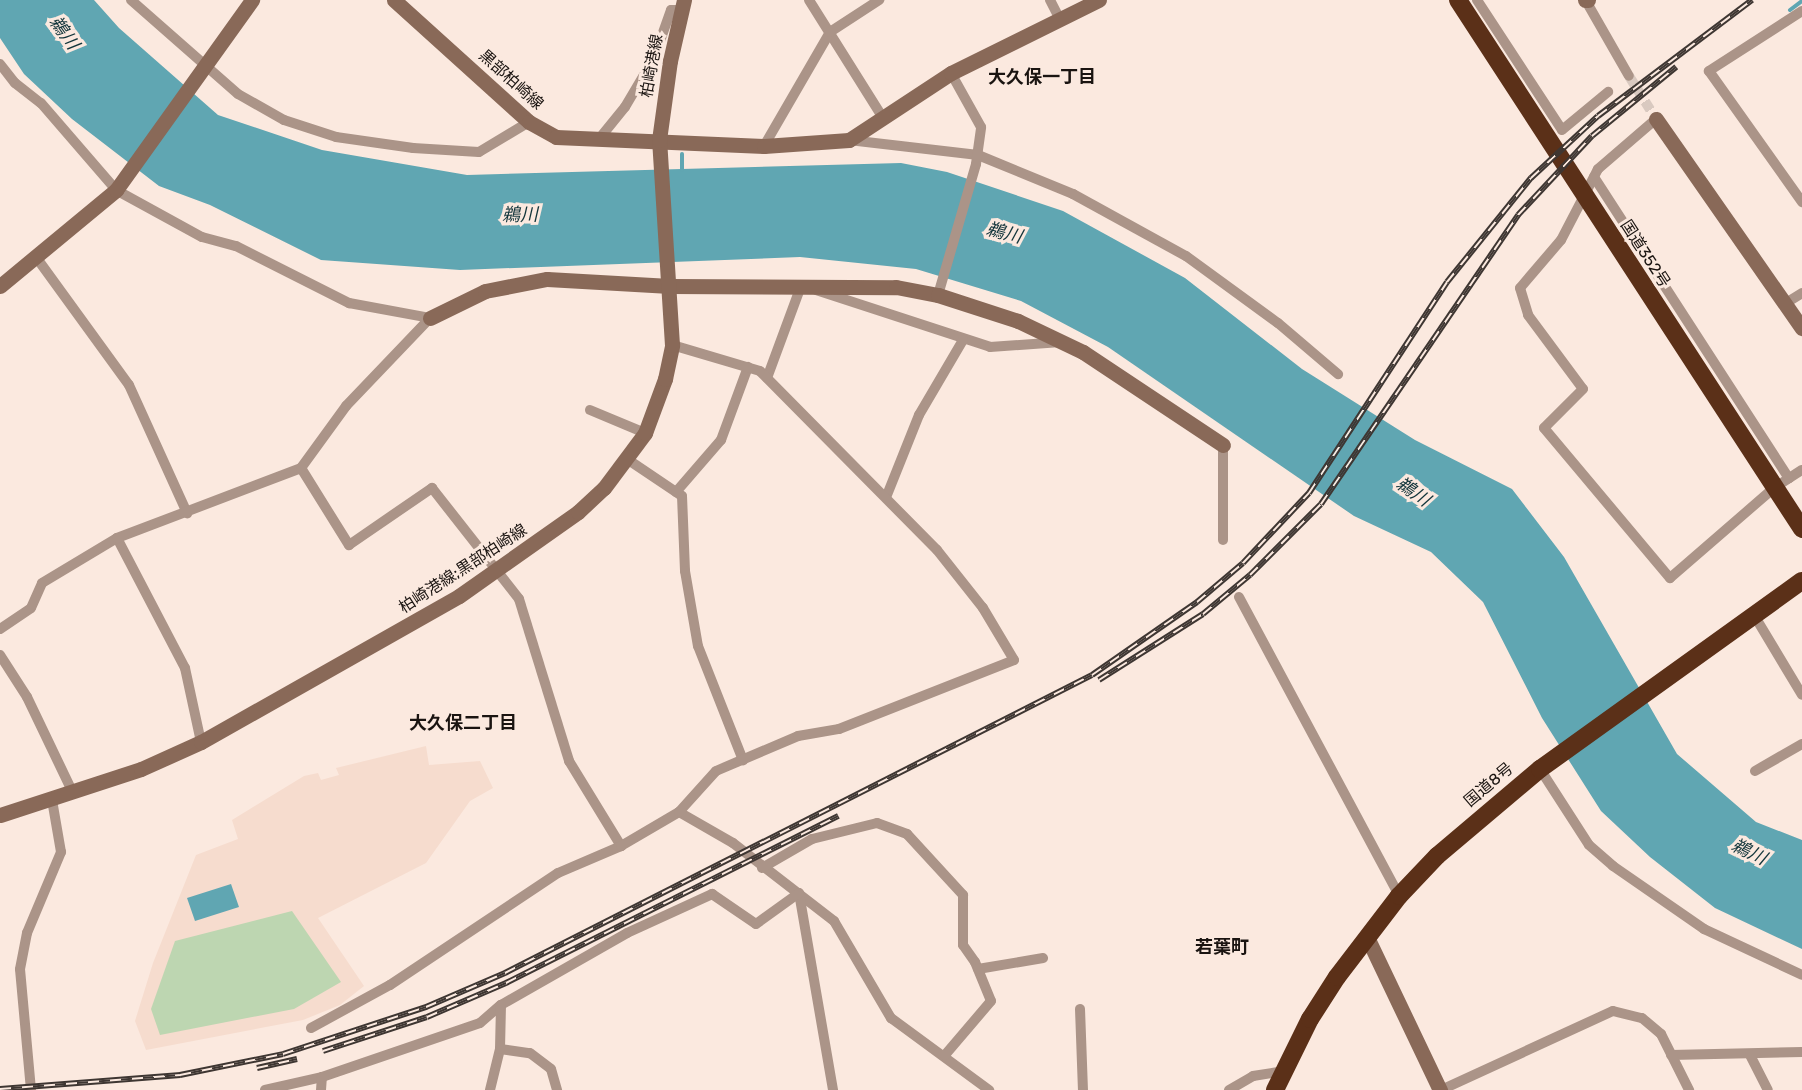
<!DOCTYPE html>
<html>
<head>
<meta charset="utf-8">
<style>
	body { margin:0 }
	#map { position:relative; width:1802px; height:1090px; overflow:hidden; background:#fbe9df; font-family:Rubik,"Noto Sans JP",sans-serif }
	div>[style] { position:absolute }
	.built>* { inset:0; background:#f6dcce }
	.green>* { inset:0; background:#bdd6b1 }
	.water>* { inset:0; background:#60a6b2 }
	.stream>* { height:4px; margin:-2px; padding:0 2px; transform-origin:2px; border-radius:2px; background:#60a6b2 }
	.street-tunnel>* { height:10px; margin-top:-5px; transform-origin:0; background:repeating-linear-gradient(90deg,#d9c9c0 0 10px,transparent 0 15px) }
	.street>* { height:10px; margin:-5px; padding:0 5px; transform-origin:5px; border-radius:5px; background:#ab9488 }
	.secondary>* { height:15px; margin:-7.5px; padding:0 7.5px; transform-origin:7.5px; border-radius:7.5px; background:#896958 }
	.highway>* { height:18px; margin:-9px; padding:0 9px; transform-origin:9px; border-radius:9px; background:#5b3018 }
	.rail>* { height:6px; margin-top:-3px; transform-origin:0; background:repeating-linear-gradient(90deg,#fbe9df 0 11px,#3e3632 0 22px); box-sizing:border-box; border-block:2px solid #3e3632 }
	span { translate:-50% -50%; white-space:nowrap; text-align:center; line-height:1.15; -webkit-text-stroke:6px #fbe9df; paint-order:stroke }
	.street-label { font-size:16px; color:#1a1411 }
	.water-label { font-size:18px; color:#11343a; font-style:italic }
	.neighbourhood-label { font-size:18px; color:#1a1411; font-weight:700 }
</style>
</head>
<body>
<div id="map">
	<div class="built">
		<i style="clip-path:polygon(426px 746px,429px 765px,480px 761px,493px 788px,470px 801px,426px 863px,318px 918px,364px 986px,340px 1005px,303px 1020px,146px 1050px,135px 1021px,153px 963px,196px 855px,238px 839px,232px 820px,304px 776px,318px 773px,321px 780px,339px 775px,336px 768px)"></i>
	</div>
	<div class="green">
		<i style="clip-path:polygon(292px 911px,341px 982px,294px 1009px,160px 1035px,151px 1009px,175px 941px)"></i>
	</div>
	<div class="water">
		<i style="clip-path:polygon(0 0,94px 0,119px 28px,218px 115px,322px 150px,467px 175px,901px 163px,947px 172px,1063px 211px,1185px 278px,1302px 369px,1415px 440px,1512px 489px,1564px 557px,1677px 754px,1756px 822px,1802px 840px,1802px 949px,1715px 908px,1650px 857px,1601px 811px,1542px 718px,1483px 602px,1431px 552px,1354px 516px,1108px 347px,1021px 301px,916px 269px,800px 257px,460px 270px,321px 260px,210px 205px,159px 186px,72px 119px,24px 74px,0 38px)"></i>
		<i style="clip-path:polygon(231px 884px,239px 907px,195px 921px,187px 898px)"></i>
	</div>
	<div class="stream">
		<i style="left:1790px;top:10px;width:15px;rotate:-37deg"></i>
		<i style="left:682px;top:154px;width:16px;rotate:90deg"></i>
	</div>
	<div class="street-tunnel">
		<i style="left:1629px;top:76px;width:51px;rotate:57.9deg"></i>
	</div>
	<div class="street">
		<i style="left:131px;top:0;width:142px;rotate:41.3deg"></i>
		<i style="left:238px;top:94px;width:53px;rotate:29.5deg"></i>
		<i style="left:284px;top:120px;width:55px;rotate:18.1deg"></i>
		<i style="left:336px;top:137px;width:78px;rotate:8.1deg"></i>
		<i style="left:413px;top:148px;width:66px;rotate:3.5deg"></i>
		<i style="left:479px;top:152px;width:58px;rotate:-31deg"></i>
		<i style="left:809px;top:0;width:139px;rotate:57.9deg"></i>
		<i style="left:1050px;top:0;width:20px;rotate:63deg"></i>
		<i style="left:1477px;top:0;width:155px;rotate:56.8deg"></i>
		<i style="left:1562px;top:130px;width:60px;rotate:-39.6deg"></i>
		<i style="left:1586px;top:1px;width:86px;rotate:60.2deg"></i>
		<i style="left:1802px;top:11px;width:111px;rotate:147.2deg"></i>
		<i style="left:1709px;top:71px;width:161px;rotate:54.6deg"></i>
		<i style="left:0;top:64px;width:24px;rotate:52deg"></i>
		<i style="left:15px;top:83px;width:33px;rotate:38deg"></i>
		<i style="left:41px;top:103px;width:115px;rotate:49.2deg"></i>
		<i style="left:116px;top:190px;width:98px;rotate:28.7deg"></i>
		<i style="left:202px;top:237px;width:35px;rotate:15deg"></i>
		<i style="left:236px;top:246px;width:127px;rotate:26.8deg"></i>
		<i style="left:349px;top:303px;width:82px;rotate:10.5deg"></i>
		<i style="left:1656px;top:119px;width:77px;rotate:139.2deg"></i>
		<i style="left:1598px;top:169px;width:80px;rotate:117.5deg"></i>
		<i style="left:1561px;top:240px;width:63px;rotate:130.5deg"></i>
		<i style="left:1520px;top:288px;width:28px;rotate:73deg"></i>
		<i style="left:1528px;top:315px;width:92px;rotate:53.4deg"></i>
		<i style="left:1583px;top:389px;width:55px;rotate:135deg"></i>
		<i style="left:1544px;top:428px;width:196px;rotate:50deg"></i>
		<i style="left:1670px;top:578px;width:138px;rotate:-40.9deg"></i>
		<i style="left:1774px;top:488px;width:33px;rotate:-33deg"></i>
		<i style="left:599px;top:139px;width:41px;rotate:-50.9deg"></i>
		<i style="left:625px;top:107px;width:57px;rotate:-59.4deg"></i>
		<i style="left:654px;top:58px;width:51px;rotate:-70.5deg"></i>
		<i style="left:671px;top:10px;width:10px"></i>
		<i style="left:849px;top:140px;width:130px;rotate:6.6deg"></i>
		<i style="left:978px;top:155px;width:103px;rotate:22.3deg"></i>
		<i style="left:1073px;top:194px;width:129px;rotate:28.8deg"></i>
		<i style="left:1186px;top:256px;width:114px;rotate:36.1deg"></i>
		<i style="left:1278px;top:323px;width:79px;rotate:40.4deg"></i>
		<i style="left:764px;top:146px;width:132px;rotate:-59.9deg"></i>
		<i style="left:830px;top:32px;width:59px;rotate:-33.1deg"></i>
		<i style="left:1594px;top:177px;width:359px;rotate:57.1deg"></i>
		<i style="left:36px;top:257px;width:158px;rotate:54deg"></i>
		<i style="left:129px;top:385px;width:141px;rotate:65.6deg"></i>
		<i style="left:816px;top:290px;width:183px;rotate:18.1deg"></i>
		<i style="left:990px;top:347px;width:71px;rotate:-4deg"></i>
		<i style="left:938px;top:295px;width:136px;rotate:-73.8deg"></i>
		<i style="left:976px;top:164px;width:37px;rotate:-82deg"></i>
		<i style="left:981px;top:127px;width:62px;rotate:-119.1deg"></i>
		<i style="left:1786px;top:303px;width:19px;rotate:-32deg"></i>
		<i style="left:767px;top:378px;width:98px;rotate:-69.7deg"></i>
		<i style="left:590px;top:410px;width:60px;rotate:22.7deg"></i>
		<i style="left:627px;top:459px;width:66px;rotate:33.9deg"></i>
		<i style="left:682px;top:496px;width:75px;rotate:87.7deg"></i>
		<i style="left:685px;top:571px;width:76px;rotate:80.2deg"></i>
		<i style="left:698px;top:646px;width:123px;rotate:68.5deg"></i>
		<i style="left:301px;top:468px;width:91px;rotate:58.1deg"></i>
		<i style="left:349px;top:545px;width:101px;rotate:-34.5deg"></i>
		<i style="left:432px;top:488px;width:141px;rotate:51.9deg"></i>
		<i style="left:519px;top:599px;width:170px;rotate:72.8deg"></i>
		<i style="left:569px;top:761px;width:100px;rotate:58.5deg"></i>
		<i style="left:676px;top:492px;width:69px;rotate:-49.1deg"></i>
		<i style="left:721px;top:440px;width:78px;rotate:-69.7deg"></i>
		<i style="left:887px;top:495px;width:86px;rotate:-68.2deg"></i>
		<i style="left:919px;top:415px;width:87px;rotate:-59.6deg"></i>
		<i style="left:117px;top:538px;width:147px;rotate:62.4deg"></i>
		<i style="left:185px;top:668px;width:76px;rotate:77.8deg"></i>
		<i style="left:1223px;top:540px;width:95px;rotate:-90deg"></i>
		<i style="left:1239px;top:597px;width:339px;rotate:61.8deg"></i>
		<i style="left:1754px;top:615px;width:93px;rotate:59deg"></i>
		<i style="left:0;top:629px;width:37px;rotate:-34deg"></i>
		<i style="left:31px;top:608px;width:27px;rotate:-66deg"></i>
		<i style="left:42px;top:583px;width:87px;rotate:-31deg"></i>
		<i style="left:117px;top:538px;width:197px;rotate:-20.8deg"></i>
		<i style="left:301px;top:468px;width:77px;rotate:-54deg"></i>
		<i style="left:346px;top:406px;width:122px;rotate:-46.3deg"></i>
		<i style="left:0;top:655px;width:50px;rotate:57.3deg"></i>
		<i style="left:27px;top:697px;width:106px;rotate:64.4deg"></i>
		<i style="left:1540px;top:769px;width:90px;rotate:57.2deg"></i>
		<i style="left:1589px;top:845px;width:32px;rotate:41deg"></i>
		<i style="left:1613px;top:866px;width:111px;rotate:34.7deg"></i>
		<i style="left:1704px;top:929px;width:108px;rotate:25.1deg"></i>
		<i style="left:1755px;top:771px;width:54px;rotate:-29.9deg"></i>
		<i style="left:679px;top:812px;width:62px;rotate:29.9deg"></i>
		<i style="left:733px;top:843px;width:128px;rotate:37.7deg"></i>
		<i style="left:834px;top:921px;width:113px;rotate:59.6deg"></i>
		<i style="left:891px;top:1018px;width:122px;rotate:36.3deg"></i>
		<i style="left:762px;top:868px;width:58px;rotate:-30.1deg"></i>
		<i style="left:812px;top:839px;width:67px;rotate:-13.8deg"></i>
		<i style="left:877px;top:823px;width:32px;rotate:20deg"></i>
		<i style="left:907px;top:834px;width:83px;rotate:47.4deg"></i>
		<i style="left:963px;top:895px;width:50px;rotate:90deg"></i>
		<i style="left:963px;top:945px;width:21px;rotate:55deg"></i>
		<i style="left:975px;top:962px;width:42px;rotate:67.7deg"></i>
		<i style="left:991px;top:1001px;width:71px;rotate:130.4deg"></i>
		<i style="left:799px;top:893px;width:200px;rotate:80.2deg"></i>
		<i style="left:978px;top:969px;width:66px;rotate:-9.6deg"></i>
		<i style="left:1080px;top:1009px;width:81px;rotate:87.9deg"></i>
		<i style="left:311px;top:1028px;width:90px;rotate:-28.6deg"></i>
		<i style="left:390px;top:985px;width:202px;rotate:-33.7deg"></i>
		<i style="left:558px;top:873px;width:69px;rotate:-23.2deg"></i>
		<i style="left:621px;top:846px;width:67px;rotate:-30.4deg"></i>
		<i style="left:679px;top:812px;width:55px;rotate:-47.9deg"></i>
		<i style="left:716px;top:771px;width:89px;rotate:-23.1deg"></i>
		<i style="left:798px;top:736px;width:42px;rotate:-9.7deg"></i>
		<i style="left:839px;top:729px;width:188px;rotate:-21.5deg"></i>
		<i style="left:1014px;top:660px;width:61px;rotate:-120.8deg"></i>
		<i style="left:983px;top:608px;width:74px;rotate:-128.4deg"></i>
		<i style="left:937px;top:550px;width:252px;rotate:-134.7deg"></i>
		<i style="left:760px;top:371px;width:92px;rotate:-163.5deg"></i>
		<i style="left:500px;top:1049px;width:30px;rotate:8deg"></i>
		<i style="left:530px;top:1053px;width:26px;rotate:37deg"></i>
		<i style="left:551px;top:1069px;width:22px;rotate:74deg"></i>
		<i style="left:1671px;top:1055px;width:131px;rotate:-1.3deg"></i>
		<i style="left:1750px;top:1055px;width:39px;rotate:63deg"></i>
		<i style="left:31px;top:1090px;width:121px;rotate:-95.2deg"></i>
		<i style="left:20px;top:969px;width:37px;rotate:-79deg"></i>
		<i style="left:27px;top:933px;width:88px;rotate:-67.2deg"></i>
		<i style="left:61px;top:852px;width:53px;rotate:-99.8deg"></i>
		<i style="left:265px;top:1090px;width:58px;rotate:-12.8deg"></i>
		<i style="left:321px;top:1090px;width:13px;rotate:-86deg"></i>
		<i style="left:322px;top:1077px;width:167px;rotate:-18.9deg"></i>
		<i style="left:480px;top:1023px;width:28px;rotate:-41deg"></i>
		<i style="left:501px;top:1005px;width:145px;rotate:-29.7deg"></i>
		<i style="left:627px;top:933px;width:94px;rotate:-24.6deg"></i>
		<i style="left:712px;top:894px;width:53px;rotate:34.3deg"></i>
		<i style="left:756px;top:924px;width:53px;rotate:-35.8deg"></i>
		<i style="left:490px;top:1090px;width:42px;rotate:-76.3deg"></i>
		<i style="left:500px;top:1049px;width:44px;rotate:-88.7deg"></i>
		<i style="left:1229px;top:1090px;width:28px;rotate:-30deg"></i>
		<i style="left:1253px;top:1076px;width:30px;rotate:-9deg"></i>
		<i style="left:1441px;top:1090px;width:189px;rotate:-24.7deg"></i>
		<i style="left:1613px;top:1011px;width:30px;rotate:14deg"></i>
		<i style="left:1642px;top:1018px;width:25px;rotate:40deg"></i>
		<i style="left:1661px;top:1034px;width:63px;rotate:63.4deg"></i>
	</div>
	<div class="secondary">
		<i style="left:394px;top:0;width:182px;rotate:42.1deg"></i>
		<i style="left:529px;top:122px;width:31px;rotate:29deg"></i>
		<i style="left:556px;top:137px;width:208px;rotate:2.5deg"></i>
		<i style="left:764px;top:146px;width:85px;rotate:-4deg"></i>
		<i style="left:849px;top:140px;width:122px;rotate:-33.3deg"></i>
		<i style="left:951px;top:73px;width:165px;rotate:-26.3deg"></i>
		<i style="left:1585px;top:0;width:3px"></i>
		<i style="left:1656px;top:119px;width:255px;rotate:55.1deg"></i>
		<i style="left:0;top:286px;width:151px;rotate:-39.6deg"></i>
		<i style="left:116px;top:190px;width:234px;rotate:-54.4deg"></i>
		<i style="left:430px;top:318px;width:61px;rotate:-26.1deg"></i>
		<i style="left:485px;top:291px;width:63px;rotate:-11deg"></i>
		<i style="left:547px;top:279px;width:123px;rotate:3.3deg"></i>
		<i style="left:670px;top:286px;width:226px;rotate:0.3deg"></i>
		<i style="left:896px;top:287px;width:43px;rotate:10.8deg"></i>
		<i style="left:938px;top:295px;width:84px;rotate:18deg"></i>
		<i style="left:1018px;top:321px;width:72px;rotate:25.5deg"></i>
		<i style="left:1083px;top:352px;width:168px;rotate:33.6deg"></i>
		<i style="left:0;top:815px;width:148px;rotate:-18.1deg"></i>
		<i style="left:141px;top:769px;width:66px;rotate:-24.2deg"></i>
		<i style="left:201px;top:742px;width:296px;rotate:-29.5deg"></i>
		<i style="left:459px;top:596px;width:146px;rotate:-35.2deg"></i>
		<i style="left:578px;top:512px;width:35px;rotate:-43deg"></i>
		<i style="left:604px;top:488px;width:69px;rotate:-53.3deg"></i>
		<i style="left:645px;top:433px;width:58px;rotate:-69.7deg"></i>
		<i style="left:665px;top:379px;width:35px;rotate:-78deg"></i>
		<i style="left:672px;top:345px;width:205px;rotate:-93.6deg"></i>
		<i style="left:659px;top:140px;width:80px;rotate:-82.1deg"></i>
		<i style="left:670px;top:61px;width:63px;rotate:-77.1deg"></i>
		<i style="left:1367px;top:937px;width:170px;rotate:64.5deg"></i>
	</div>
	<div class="highway">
		<i style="left:1458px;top:0;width:631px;rotate:56.96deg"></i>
		<i style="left:1275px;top:1090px;width:79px;rotate:-63.8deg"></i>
		<i style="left:1310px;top:1019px;width:50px;rotate:-57.3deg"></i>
		<i style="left:1337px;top:977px;width:102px;rotate:-52.6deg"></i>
		<i style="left:1399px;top:896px;width:55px;rotate:-46.5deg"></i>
		<i style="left:1437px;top:856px;width:135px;rotate:-40.2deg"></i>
		<i style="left:1540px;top:769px;width:322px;rotate:-35.7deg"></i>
	</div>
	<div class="rail">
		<i style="left:1099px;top:680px;width:123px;rotate:-32.4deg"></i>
		<i style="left:1203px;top:614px;width:61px;rotate:-39.7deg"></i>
		<i style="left:1250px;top:575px;width:100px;rotate:-45deg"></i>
		<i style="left:1321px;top:504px;width:350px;rotate:-55.7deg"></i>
		<i style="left:1518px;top:215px;width:108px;rotate:-46.9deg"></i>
		<i style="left:1592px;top:136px;width:109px;rotate:-39.4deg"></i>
		<i style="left:323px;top:1051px;width:109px;rotate:-18.1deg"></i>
		<i style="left:427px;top:1017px;width:86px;rotate:-23.3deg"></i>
		<i style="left:506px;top:983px;width:372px;rotate:-26.7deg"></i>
		<i style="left:257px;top:1068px;width:41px;rotate:-12.7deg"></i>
		<i style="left:0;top:1089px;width:181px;rotate:-4.4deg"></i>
		<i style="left:180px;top:1075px;width:105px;rotate:-11.5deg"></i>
		<i style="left:283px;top:1054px;width:151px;rotate:-18.2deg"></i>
		<i style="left:426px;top:1007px;width:86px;rotate:-23.3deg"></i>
		<i style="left:505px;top:973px;width:658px;rotate:-26.92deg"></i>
		<i style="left:1092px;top:675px;width:128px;rotate:-34.8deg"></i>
		<i style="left:1197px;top:602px;width:60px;rotate:-40.3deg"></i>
		<i style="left:1243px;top:563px;width:96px;rotate:-46.7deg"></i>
		<i style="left:1309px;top:493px;width:252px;rotate:-56.8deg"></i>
		<i style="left:1447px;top:282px;width:134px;rotate:-51.1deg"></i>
		<i style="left:1531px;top:178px;width:91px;rotate:-42.8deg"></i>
		<i style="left:1598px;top:116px;width:193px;rotate:-37deg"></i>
	</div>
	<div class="street-label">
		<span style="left:652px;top:66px;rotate:-80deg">柏崎港線</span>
		<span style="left:511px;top:80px;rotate:42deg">黒部柏崎線</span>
		<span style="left:1645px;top:254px;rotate:57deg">国道352号</span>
		<span style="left:463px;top:569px;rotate:-33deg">柏崎港線;黒部柏崎線</span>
		<span style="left:1489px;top:785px;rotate:-40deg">国道8号</span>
	</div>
	<div class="water-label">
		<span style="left:64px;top:33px;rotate:54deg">鵜川</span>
		<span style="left:520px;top:215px;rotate:-1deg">鵜川</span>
		<span style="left:1004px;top:233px;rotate:14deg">鵜川</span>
		<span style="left:1413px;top:492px;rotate:34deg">鵜川</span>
		<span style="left:1749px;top:852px;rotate:26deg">鵜川</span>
	</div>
	<div class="neighbourhood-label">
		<span style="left:1042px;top:77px">大久保一丁目</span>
		<span style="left:463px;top:723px">大久保二丁目</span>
		<span style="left:1222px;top:947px">若葉町</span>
	</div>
</div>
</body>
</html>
